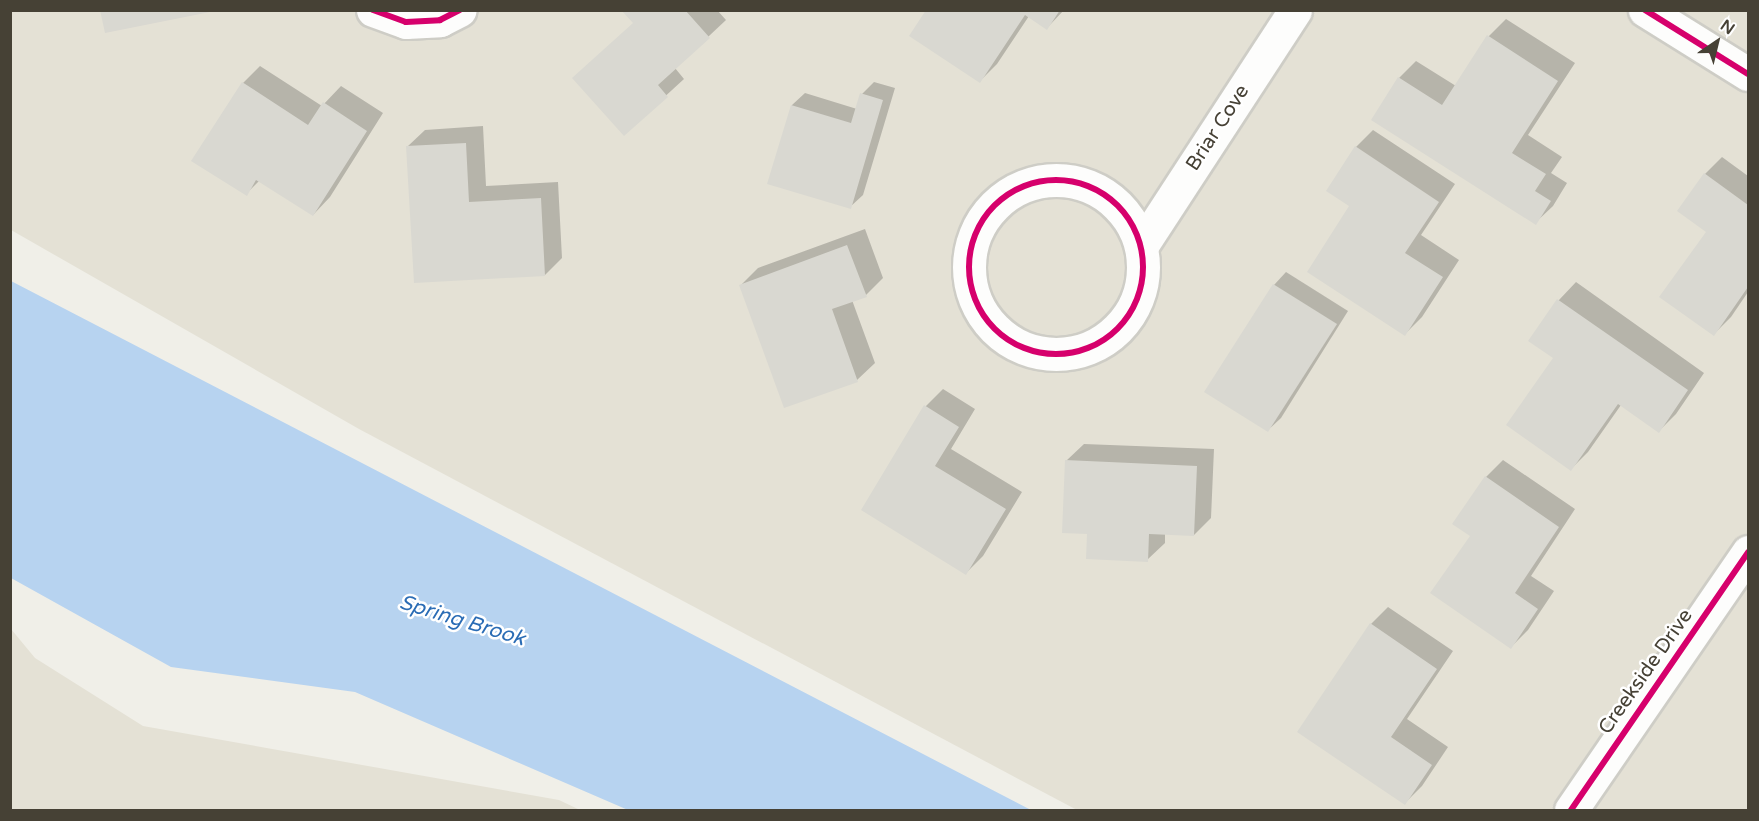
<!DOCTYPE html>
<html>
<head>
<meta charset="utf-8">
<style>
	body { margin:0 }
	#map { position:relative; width:1759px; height:821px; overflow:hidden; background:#f0efe8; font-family:"Varela Round",sans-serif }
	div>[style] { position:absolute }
	.residential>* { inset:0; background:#e4e1d5 }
	.water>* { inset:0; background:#b7d3f0 }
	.shadow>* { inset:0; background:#0003 }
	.building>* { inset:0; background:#d9d8d1 }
	.roads { filter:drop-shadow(2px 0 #cecdc6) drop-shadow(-2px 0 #cecdc6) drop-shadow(0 2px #cecdc6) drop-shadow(0 -2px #cecdc6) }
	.minor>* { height:33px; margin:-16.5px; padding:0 16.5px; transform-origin:16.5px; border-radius:16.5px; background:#fdfdfc }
	.minor>.ring { margin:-16.5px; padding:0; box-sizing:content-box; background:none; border:33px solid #fdfdfc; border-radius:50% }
	.cycleway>* { height:6px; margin:-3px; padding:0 3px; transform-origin:3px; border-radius:3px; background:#d6006c }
	.cycleway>.ring { margin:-3px; padding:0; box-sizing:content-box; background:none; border:6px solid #d6006c; border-radius:50% }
	span { translate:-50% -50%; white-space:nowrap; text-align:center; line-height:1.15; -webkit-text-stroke:5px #fff; paint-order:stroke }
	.street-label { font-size:20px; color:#464135 }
	.water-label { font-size:21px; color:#2a6cb5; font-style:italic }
	.frame { position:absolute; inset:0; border:12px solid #464135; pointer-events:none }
	.north { position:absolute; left:1687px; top:12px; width:60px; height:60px; -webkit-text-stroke:4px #fff; paint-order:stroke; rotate:35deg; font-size:16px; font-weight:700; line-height:24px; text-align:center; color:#464135 }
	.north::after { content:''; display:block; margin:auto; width:21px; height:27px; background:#464135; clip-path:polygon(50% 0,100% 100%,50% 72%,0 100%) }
</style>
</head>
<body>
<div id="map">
	<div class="residential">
		<i style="clip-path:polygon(11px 11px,1748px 11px,1748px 810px,1077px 810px,359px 429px,11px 230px)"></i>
		<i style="clip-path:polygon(11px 629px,35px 658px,143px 726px,559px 800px,580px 810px,11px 810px)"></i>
	</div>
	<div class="water">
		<i style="clip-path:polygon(10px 281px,11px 281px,1031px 810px,628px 810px,355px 692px,171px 667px,11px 578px)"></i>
	</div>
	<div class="shadow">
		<i style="clip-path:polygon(623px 10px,717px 10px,726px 20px,675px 68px,684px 79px,624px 134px,634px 22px)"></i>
		<i style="clip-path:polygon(928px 10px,1064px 10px,1047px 28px,1029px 16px,997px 64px,980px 81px)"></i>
		<i style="clip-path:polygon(1506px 19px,1575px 63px,1528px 135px,1562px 157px,1551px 173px,1567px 183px,1553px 206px,1535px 223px,1399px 78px,1416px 61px,1456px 86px,1489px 36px)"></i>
		<i style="clip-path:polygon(260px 66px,322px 106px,341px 86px,383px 113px,330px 197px,313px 215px,260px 180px,246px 194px,243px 83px)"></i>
		<i style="clip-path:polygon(874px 82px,895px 88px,863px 195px,850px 207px,769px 183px,792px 105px,805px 93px,857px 109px,862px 94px)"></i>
		<i style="clip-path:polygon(483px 126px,486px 186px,558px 182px,562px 258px,545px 275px,407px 147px,425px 130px)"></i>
		<i style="clip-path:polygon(1373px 130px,1455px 184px,1421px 235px,1459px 260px,1422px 317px,1405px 334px,1351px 206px,1356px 147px)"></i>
		<i style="clip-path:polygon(1722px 157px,1748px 176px,1748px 292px,1731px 317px,1714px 334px,1705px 174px)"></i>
		<i style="clip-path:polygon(865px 229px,883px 278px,866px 295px,852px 300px,875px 363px,857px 380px,741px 285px,758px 268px)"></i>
		<i style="clip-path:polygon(1286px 272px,1348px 311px,1281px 418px,1268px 430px,1274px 285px)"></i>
		<i style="clip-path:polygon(1576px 282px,1704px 373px,1676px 414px,1659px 431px,1621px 405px,1588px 452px,1571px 469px,1555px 358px,1530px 340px,1559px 300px)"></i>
		<i style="clip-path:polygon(943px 389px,975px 409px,951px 449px,1022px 492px,983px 556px,966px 573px,863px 510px,926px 406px)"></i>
		<i style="clip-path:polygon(1084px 444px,1214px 449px,1211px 518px,1194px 535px,1165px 533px,1165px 543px,1147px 560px,1089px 533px,1066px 461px)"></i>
		<i style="clip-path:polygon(1503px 460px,1575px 509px,1531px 576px,1554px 591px,1528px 630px,1511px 647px,1486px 477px)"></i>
		<i style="clip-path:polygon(1388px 607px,1453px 651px,1407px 719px,1448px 747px,1422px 786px,1405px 803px,1299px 732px,1371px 624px)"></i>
	</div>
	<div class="building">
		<i style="clip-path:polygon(100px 10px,210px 10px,210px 12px,105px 33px)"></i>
		<i style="clip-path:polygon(621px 10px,685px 10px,710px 38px,658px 85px,668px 97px,624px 136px,572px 78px,633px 23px)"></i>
		<i style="clip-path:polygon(926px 10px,1060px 10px,1047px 30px,1025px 15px,980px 83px,909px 36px)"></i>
		<i style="clip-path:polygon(1487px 35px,1558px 81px,1512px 153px,1546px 174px,1535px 191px,1551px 201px,1536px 225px,1371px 120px,1398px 77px,1442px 105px)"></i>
		<i style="clip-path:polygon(242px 82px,308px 125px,323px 102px,367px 131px,313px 216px,256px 180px,247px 196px,191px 161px)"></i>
		<i style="clip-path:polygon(860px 93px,883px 100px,851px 209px,767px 184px,791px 105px,851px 123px)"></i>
		<i style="clip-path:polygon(466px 143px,469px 202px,541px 198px,545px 276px,414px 283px,406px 146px)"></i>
		<i style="clip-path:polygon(1355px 146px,1439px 202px,1405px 253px,1443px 277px,1405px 336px,1307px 272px,1349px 206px,1326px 191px)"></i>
		<i style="clip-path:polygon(1704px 173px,1748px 205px,1748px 287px,1714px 336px,1659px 297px,1706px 232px,1677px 211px)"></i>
		<i style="clip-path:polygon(847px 245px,867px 297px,832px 309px,858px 382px,784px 408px,739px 285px)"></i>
		<i style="clip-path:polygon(1273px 284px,1337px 324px,1268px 432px,1204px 392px)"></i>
		<i style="clip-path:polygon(1557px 299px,1688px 390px,1659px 433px,1618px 404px,1571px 471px,1506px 425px,1553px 358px,1528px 341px)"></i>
		<i style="clip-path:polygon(924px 405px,959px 427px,935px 466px,1006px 509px,966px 575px,861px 510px)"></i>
		<i style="clip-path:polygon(1065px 460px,1197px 466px,1194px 536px,1149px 534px,1148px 562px,1086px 559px,1087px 534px,1062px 533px)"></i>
		<i style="clip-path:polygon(1485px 476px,1559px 527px,1515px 593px,1538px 609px,1511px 649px,1430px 593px,1470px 536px,1452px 524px)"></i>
		<i style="clip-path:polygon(1370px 623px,1437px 669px,1391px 737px,1432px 765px,1405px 805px,1297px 732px)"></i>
	</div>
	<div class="roads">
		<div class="minor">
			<i style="left:373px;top:10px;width:35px;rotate:20deg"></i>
			<i style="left:406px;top:22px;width:34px;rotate:-3deg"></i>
			<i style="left:440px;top:20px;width:22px;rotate:-27deg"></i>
			<i style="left:1645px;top:10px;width:121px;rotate:31.9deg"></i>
			<i class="ring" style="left:969px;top:180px;width:141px;height:141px"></i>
			<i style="left:1142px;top:245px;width:280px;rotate:-56.9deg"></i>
			<i style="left:1571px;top:810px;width:313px;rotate:-55.5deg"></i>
		</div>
	</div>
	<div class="cycleway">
		<i style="left:373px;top:10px;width:35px;rotate:20deg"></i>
		<i style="left:406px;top:22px;width:34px;rotate:-3deg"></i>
		<i style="left:440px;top:20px;width:22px;rotate:-27deg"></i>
		<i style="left:1645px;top:10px;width:121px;rotate:31.9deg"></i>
		<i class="ring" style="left:969px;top:180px;width:168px;height:168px"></i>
		<i style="left:1571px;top:810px;width:313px;rotate:-55.5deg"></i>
	</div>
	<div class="street-label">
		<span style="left:1218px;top:128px;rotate:-57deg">Briar Cove</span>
		<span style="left:1646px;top:672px;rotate:-55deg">Creekside Drive</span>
	</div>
	<div class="water-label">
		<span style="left:462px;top:621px;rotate:17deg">Spring Brook</span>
	</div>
	<div class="frame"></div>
	<div class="north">N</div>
</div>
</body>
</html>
